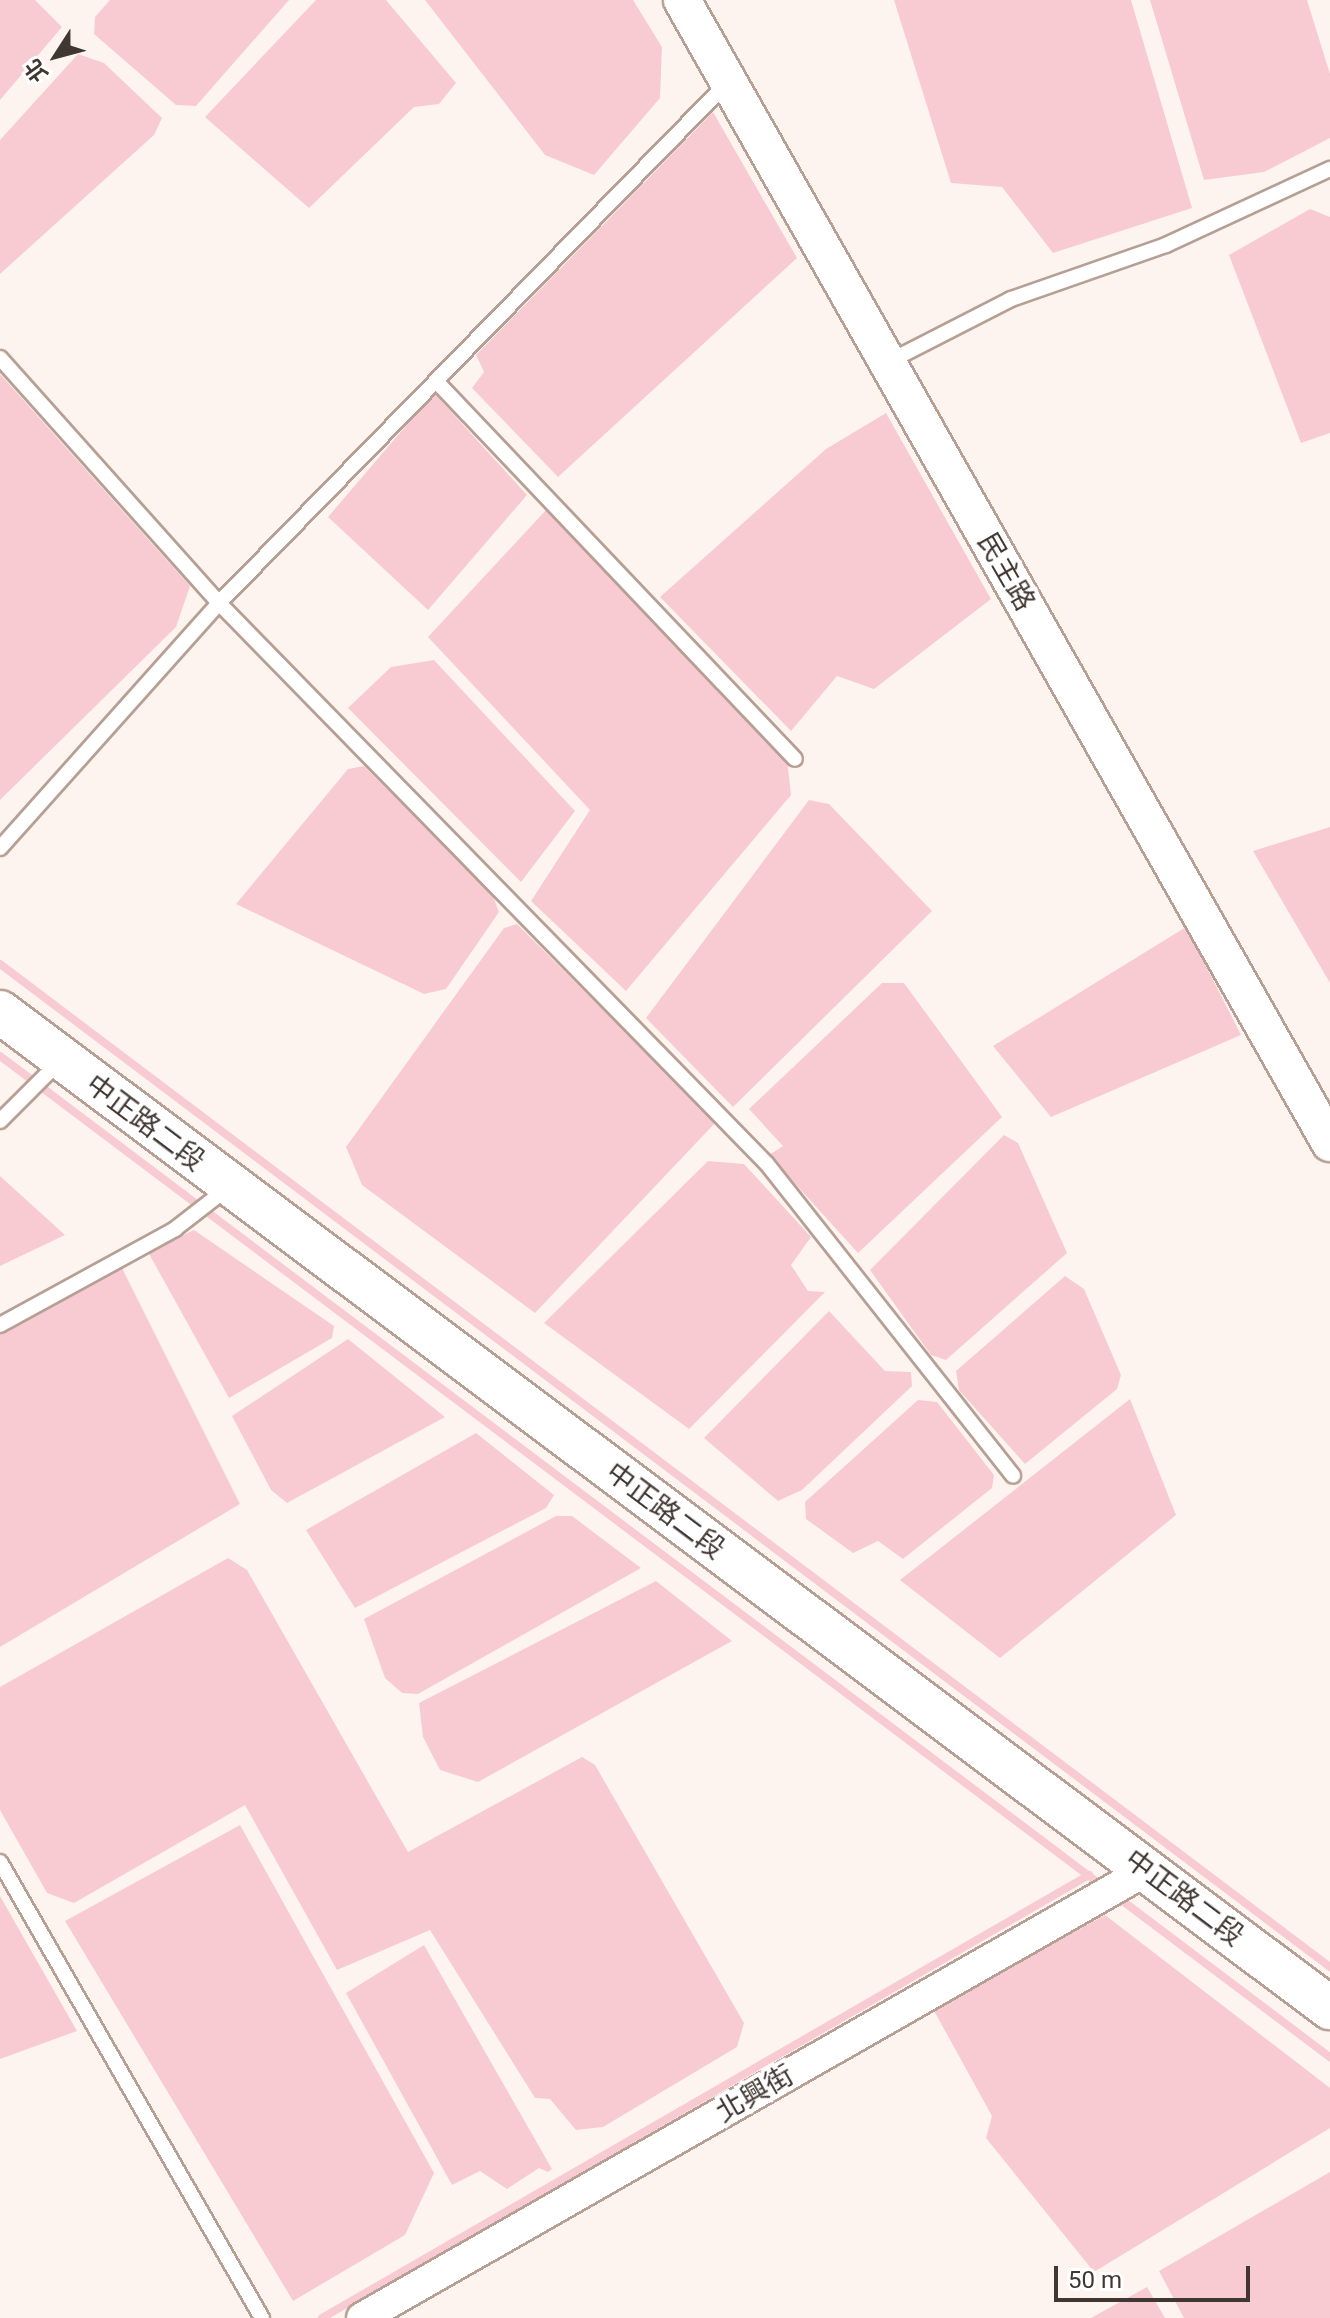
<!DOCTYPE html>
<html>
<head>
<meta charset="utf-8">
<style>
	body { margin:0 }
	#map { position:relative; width:1330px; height:2318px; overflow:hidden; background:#fef4ef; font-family:Roboto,"Noto Sans TC",sans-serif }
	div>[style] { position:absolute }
	.water>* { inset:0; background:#f8cbd2 }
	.stream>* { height:8px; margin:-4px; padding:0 4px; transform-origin:4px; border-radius:4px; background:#f8cbd2 }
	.roads { filter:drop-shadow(2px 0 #b69f94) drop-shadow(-2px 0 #b69f94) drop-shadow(0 2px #b69f94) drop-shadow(0 -2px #b69f94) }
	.service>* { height:14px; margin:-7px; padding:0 7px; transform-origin:7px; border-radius:7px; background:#fff }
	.minor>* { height:30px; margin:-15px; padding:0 15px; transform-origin:15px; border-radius:15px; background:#fff }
	.tertiary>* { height:36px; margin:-18px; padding:0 18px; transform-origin:18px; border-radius:18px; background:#fff }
	.secondary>* { height:42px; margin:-21px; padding:0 21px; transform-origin:21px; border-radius:21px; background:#fff }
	span { translate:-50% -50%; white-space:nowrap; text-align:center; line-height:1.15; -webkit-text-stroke:8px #fff; paint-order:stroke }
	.street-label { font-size:28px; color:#403732 }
	.north { position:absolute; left:16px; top:16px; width:80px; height:80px; -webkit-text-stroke:6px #fff; paint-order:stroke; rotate:234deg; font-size:22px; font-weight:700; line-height:32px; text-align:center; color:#403732 }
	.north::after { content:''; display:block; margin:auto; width:28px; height:36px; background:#403732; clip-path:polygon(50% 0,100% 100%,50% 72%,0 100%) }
	.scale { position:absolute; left:1054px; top:2266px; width:196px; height:36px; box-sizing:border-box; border:4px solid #403732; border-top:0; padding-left:10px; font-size:24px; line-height:28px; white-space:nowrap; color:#403732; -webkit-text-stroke:6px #fff; paint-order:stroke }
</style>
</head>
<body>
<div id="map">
	<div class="water">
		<i style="clip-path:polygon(0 0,35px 0,62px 27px,0 100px)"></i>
		<i style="clip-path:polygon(110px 0,289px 0,196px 106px,176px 105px,94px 34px,95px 17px)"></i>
		<i style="clip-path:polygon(316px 0,386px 0,456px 83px,439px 104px,414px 107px,309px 208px,205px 117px)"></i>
		<i style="clip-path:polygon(425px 0,633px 0,662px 47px,660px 98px,594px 175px,545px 155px)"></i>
		<i style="clip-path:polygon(894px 0,1131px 0,1192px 208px,1053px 253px,1002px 187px,951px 183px)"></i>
		<i style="clip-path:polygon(1150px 0,1307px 0,1330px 74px,1330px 138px,1264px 172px,1204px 180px)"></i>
		<i style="clip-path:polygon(78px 54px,104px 63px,162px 118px,154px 135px,0 274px,0 140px)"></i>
		<i style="clip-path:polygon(713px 112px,797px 258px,558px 477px,472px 388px,484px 372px,476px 355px)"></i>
		<i style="clip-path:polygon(1310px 209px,1330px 217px,1330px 433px,1301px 443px,1229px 255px)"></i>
		<i style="clip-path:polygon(0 374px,190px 586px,176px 627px,0 800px)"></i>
		<i style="clip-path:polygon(434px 393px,527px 495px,428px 610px,328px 517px)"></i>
		<i style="clip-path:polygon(886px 413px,991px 599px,874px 689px,837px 676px,791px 731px,660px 597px,826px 449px)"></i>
		<i style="clip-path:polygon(547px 509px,787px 759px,791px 795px,626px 991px,531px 901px,590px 810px,428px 637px)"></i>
		<i style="clip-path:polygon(434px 660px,575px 811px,521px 882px,348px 708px,391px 667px)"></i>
		<i style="clip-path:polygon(364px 766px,493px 896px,499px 912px,446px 989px,424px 994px,236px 904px,348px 769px)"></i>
		<i style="clip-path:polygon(809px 800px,829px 804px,932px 911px,733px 1107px,646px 1018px)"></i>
		<i style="clip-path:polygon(1330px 827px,1330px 983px,1253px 851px)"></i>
		<i style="clip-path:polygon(517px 924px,716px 1122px,535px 1313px,362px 1185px,346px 1147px,504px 928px)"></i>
		<i style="clip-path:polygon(1186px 927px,1241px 1035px,1051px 1117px,993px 1046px)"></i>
		<i style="clip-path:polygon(882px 983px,904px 983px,1002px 1117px,858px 1253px,769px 1155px,783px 1146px,749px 1109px)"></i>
		<i style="clip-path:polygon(1004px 1135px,1018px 1143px,1067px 1253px,946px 1360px,931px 1355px,870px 1270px)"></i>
		<i style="clip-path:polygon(708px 1161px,744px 1164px,811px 1237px,791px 1265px,808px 1291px,825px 1292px,689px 1429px,544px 1323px)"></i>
		<i style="clip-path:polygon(0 1176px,65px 1235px,0 1266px)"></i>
		<i style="clip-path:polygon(194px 1230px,334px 1326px,332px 1338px,229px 1398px,148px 1252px)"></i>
		<i style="clip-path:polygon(118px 1260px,240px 1504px,0 1647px,0 1314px)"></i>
		<i style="clip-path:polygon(1065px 1276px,1084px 1289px,1121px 1375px,1117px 1389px,1025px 1464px,959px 1390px,956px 1371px)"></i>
		<i style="clip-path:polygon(829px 1311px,885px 1371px,911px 1372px,912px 1386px,802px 1490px,778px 1501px,704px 1438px)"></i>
		<i style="clip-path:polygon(348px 1339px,445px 1417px,287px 1503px,271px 1490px,232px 1416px)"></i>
		<i style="clip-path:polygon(1130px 1399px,1176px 1515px,1000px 1658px,900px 1580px)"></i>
		<i style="clip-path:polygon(918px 1400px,937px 1402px,994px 1475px,992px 1488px,903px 1559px,878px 1541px,853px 1553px,806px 1519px,805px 1502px)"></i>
		<i style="clip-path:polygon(476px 1433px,554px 1495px,546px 1508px,355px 1608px,306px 1530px)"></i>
		<i style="clip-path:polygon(556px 1516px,572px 1516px,641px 1568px,418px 1694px,402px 1693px,385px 1678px,364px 1619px)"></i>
		<i style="clip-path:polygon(228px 1558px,247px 1570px,408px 1852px,582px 1757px,595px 1765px,744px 2023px,737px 2047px,603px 2127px,576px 2130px,550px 2099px,535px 2098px,430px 1930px,337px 1970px,245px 1805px,74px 1903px,47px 1893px,0 1810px,0 1687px)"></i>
		<i style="clip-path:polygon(656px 1581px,732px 1641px,478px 1782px,440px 1770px,423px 1737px,419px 1703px)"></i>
		<i style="clip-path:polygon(240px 1825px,434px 2173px,405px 2235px,293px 2301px,65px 1921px)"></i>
		<i style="clip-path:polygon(0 1896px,77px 2031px,0 2059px)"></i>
		<i style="clip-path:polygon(1105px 1915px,1330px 2088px,1330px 2128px,1094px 2272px,986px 2138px,992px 2116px,933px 2009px)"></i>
		<i style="clip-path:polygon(424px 1945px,552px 2169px,548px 2172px,539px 2168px,507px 2189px,480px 2171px,452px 2185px,346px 1993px)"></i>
		<i style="clip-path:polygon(1330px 2172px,1330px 2318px,1184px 2318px,1159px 2271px)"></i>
		<i style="clip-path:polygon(1147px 2287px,1165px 2318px,1091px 2318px)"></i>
	</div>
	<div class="stream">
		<i style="left:0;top:964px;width:1666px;rotate:37.02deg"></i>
		<i style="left:0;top:1056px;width:1383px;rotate:36.98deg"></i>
		<i style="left:1116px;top:1896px;width:268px;rotate:37deg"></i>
		<i style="left:322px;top:2318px;width:886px;rotate:-30.01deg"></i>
	</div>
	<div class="roads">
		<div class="service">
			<i style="left:0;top:358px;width:329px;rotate:48.2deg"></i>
			<i style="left:219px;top:603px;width:784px;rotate:45.67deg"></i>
			<i style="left:767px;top:1164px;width:397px;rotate:51.7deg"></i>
			<i style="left:888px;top:362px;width:138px;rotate:-27.1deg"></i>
			<i style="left:1011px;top:299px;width:164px;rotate:-19.2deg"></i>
			<i style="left:1166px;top:245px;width:181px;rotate:-24.9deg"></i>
			<i style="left:436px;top:381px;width:521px;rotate:46.48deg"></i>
			<i style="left:0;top:848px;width:329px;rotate:-48.2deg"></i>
			<i style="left:219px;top:603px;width:728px;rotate:-45.67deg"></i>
			<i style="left:0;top:1121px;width:83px;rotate:-45deg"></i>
			<i style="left:0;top:1325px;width:200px;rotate:-28.7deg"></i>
			<i style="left:175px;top:1229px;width:68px;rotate:-37.9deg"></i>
			<i style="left:0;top:1862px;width:526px;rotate:60.12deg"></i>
		</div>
		<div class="minor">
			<i style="left:362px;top:2318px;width:904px;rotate:-29.71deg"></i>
		</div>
		<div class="tertiary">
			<i style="left:682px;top:0;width:1314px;rotate:60.45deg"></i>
		</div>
		<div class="secondary">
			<i style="left:0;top:1012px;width:1662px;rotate:36.83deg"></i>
		</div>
	</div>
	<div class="street-label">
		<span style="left:1006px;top:572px;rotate:60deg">民主路</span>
		<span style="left:145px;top:1123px;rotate:37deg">中正路二段</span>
		<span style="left:665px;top:1511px;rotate:37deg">中正路二段</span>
		<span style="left:1184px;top:1898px;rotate:37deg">中正路二段</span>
		<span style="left:755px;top:2094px;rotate:-30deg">北興街</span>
	</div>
	<div class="north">北</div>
	<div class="scale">50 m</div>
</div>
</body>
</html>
